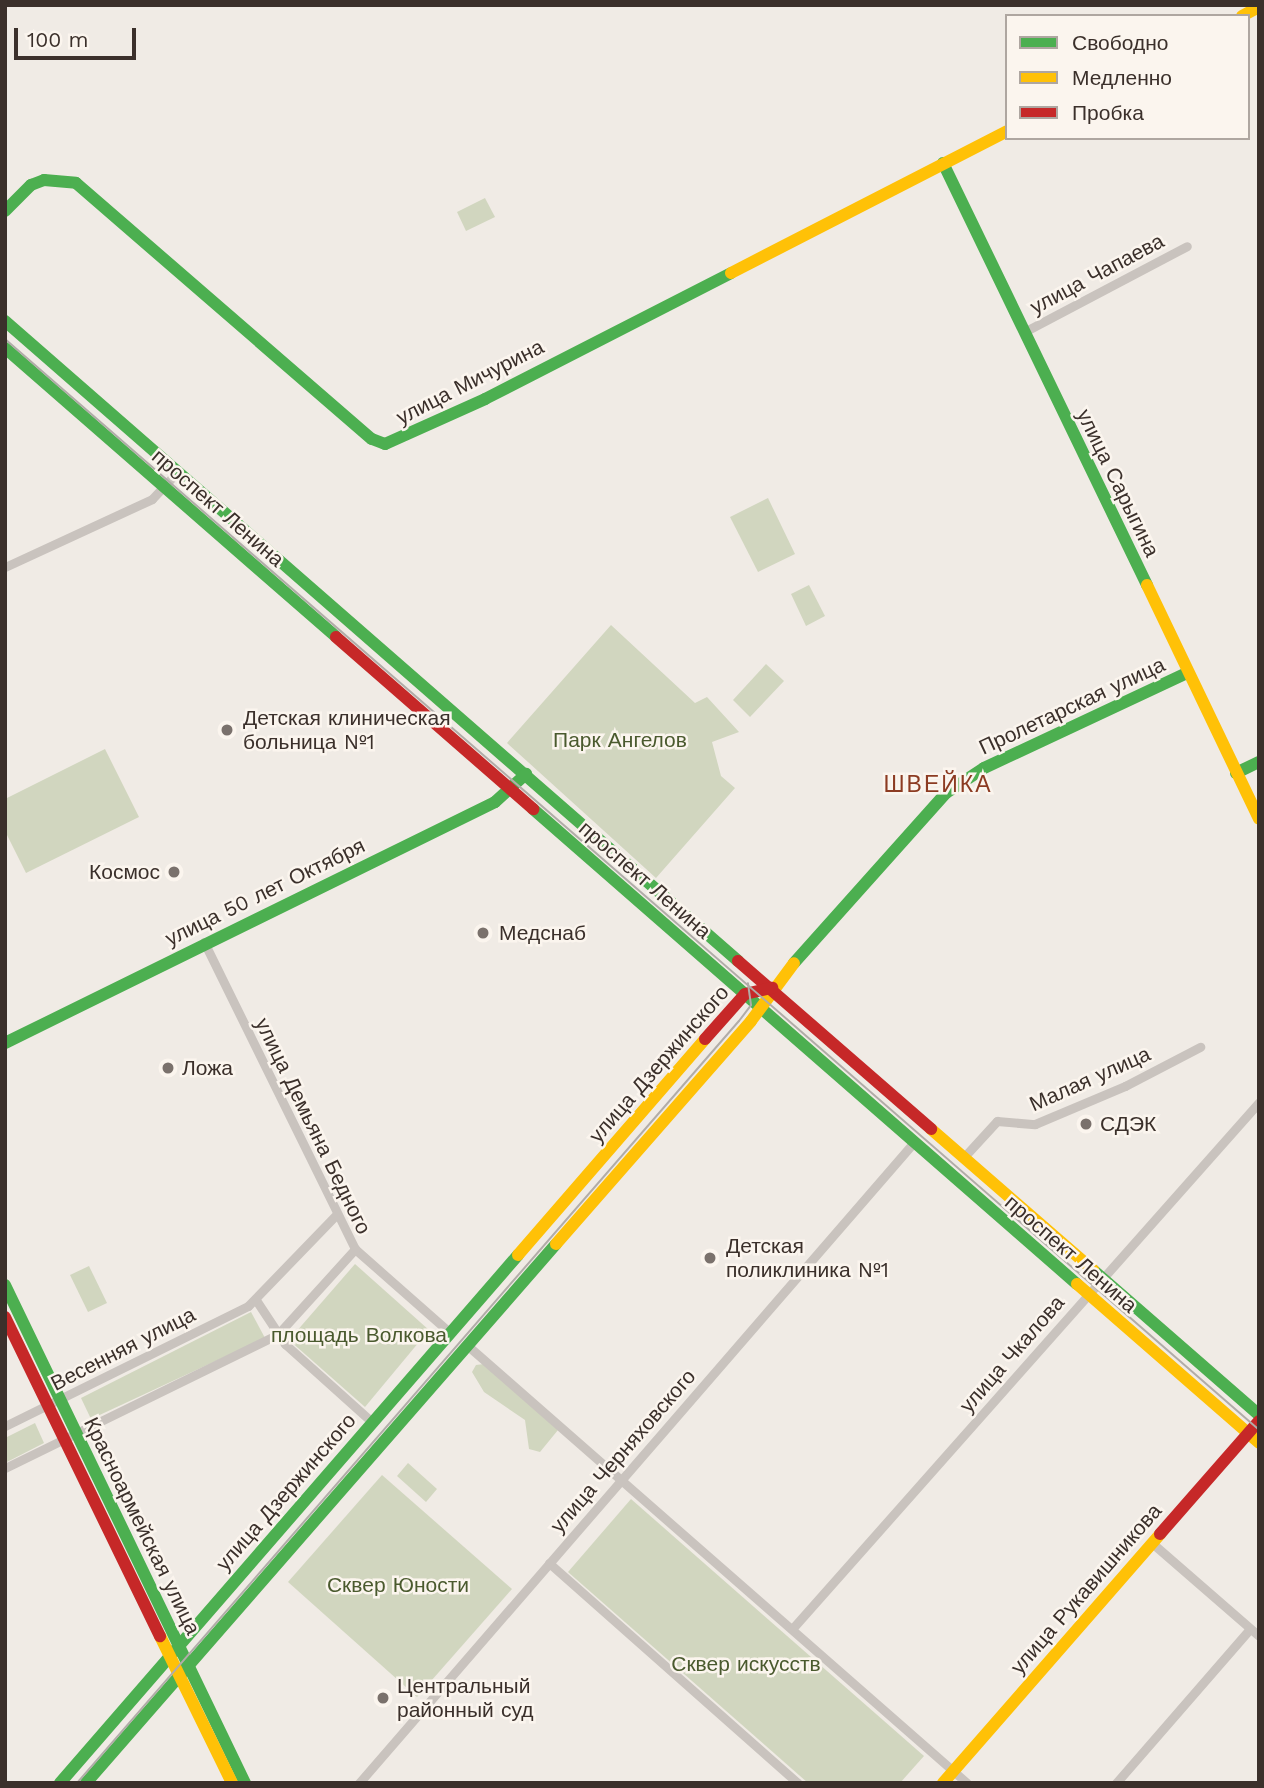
<!DOCTYPE html>
<html>
<head>
<meta charset="utf-8">
<style>
	body { margin:0 }
	#map { position:relative; width:1264px; height:1788px; overflow:hidden; background:#f0ebe5; font-family:"Work Sans",sans-serif }
	div>[style] { position:absolute }
	.green>* { inset:0; background:#d1d6bf }
	.street>* { height:9px; margin:-4.5px; padding:0 4.5px; transform-origin:4.5px; border-radius:4.5px; background:#c9c3be }
	.fast>* { height:12px; margin:-6px; padding:0 6px; transform-origin:6px; border-radius:6px; background:#4caf50 }
	.slow>* { height:12px; margin:-6px; padding:0 6px; transform-origin:6px; border-radius:6px; background:#ffc107 }
	.jam>* { height:12px; margin:-6px; padding:0 6px; transform-origin:6px; border-radius:6px; background:#c62828 }
	.tram>* { height:2px; margin:-1px; padding:0 1px; transform-origin:1px; border-radius:1px; background:#b1aca8 }
	.dots>* { width:19px; height:19px; translate:-50% -50%; box-sizing:border-box; border:4px solid #fbf5ee; border-radius:50% }
	span { translate:-50% -50%; white-space:nowrap; text-align:center; line-height:1.15; -webkit-text-stroke:5px #fbf5ee; paint-order:stroke }
	.street-label { font-size:21px; color:#3b302b }
	.poi-label { font-size:21px; color:#3b302b }
	.left { translate:0 -50%; text-align:left }
	.right { translate:-100% -50%; text-align:right }
	.park-label { font-size:21px; color:#4a5a2e }
	.neighbourhood-label { font-size:23px; color:#8c3b22; letter-spacing:2px }
	.frame { position:absolute; inset:0; border:7px solid #3b302b; pointer-events:none }
	.legend { position:absolute; left:1005px; top:14px; width:245px; height:126px; box-sizing:border-box; background:#fbf5ee; border:2px solid #aea6a0; margin:0; padding:9px 12px; list-style:none; font-size:21px; color:#3b302b }
	.legend li { display:flex; align-items:center; gap:14px; height:35px }
	.legend b { width:35px; border:2px solid #aea6a0 }
	.scale { position:absolute; left:14px; top:28px; width:122px; height:32px; box-sizing:border-box; border:4px solid #3b302b; border-top:0; padding-left:9px; font-size:21px; line-height:24px; white-space:nowrap; color:#3b302b; -webkit-text-stroke:5px #fbf5ee; paint-order:stroke }
</style>
</head>
<body>
<div id="map">
	<div class="green">
		<i style="clip-path:polygon(485px 198px,495px 217px,466px 231px,457px 212px)"></i>
		<i style="clip-path:polygon(768px 498px,795px 554px,758px 572px,730px 517px)"></i>
		<i style="clip-path:polygon(809px 585px,825px 616px,806px 626px,791px 594px)"></i>
		<i style="clip-path:polygon(611px 625px,695px 703px,707px 697px,739px 732px,712px 742px,721px 776px,735px 788px,656px 878px,507px 743px)"></i>
		<i style="clip-path:polygon(766px 664px,784px 681px,750px 717px,733px 700px)"></i>
		<i style="clip-path:polygon(105px 749px,139px 817px,26px 873px,5px 831px,5px 799px)"></i>
		<i style="clip-path:polygon(355px 1264px,429px 1330px,365px 1407px,289px 1340px)"></i>
		<i style="clip-path:polygon(89px 1266px,107px 1303px,88px 1312px,70px 1275px)"></i>
		<i style="clip-path:polygon(251px 1312px,265px 1338px,91px 1419px,81px 1398px)"></i>
		<i style="clip-path:polygon(484px 1364px,558px 1430px,540px 1452px,529px 1449px,525px 1420px,484px 1392px,472px 1372px,476px 1365px)"></i>
		<i style="clip-path:polygon(35px 1423px,44px 1443px,5px 1463px,5px 1438px)"></i>
		<i style="clip-path:polygon(408px 1463px,437px 1489px,426px 1502px,397px 1476px)"></i>
		<i style="clip-path:polygon(382px 1475px,512px 1589px,417px 1697px,288px 1582px)"></i>
		<i style="clip-path:polygon(631px 1499px,924px 1756px,900px 1783px,808px 1783px,568px 1572px)"></i>
	</div>
	<div class="street">
		<i style="left:1024px;top:332px;width:184px;rotate:-27.8deg"></i>
		<i style="left:5px;top:567px;width:162px;rotate:-24.8deg"></i>
		<i style="left:152px;top:499px;width:38px;rotate:-47deg"></i>
		<i style="left:204px;top:942px;width:342px;rotate:63.8deg"></i>
		<i style="left:355px;top:1249px;width:125px;rotate:41.4deg"></i>
		<i style="left:964px;top:1157px;width:49px;rotate:-47.5deg"></i>
		<i style="left:997px;top:1121px;width:38px;rotate:5deg"></i>
		<i style="left:1035px;top:1124px;width:98px;rotate:-22.9deg"></i>
		<i style="left:1125px;top:1086px;width:85px;rotate:-27.5deg"></i>
		<i style="left:256px;top:1300px;width:53px;rotate:56.6deg"></i>
		<i style="left:285px;top:1344px;width:117px;rotate:41.9deg"></i>
		<i style="left:468px;top:1346px;width:663px;rotate:41.21deg"></i>
		<i style="left:5px;top:1426px;width:271px;rotate:-26.3deg"></i>
		<i style="left:248px;top:1306px;width:125px;rotate:-46deg"></i>
		<i style="left:5px;top:1468px;width:304px;rotate:-26.1deg"></i>
		<i style="left:278px;top:1334px;width:115px;rotate:-47.8deg"></i>
		<i style="left:1152px;top:1543px;width:142px;rotate:41deg"></i>
		<i style="left:549px;top:1563px;width:332px;rotate:41.5deg"></i>
		<i style="left:792px;top:1629px;width:704px;rotate:-48.45deg"></i>
		<i style="left:359px;top:1783px;width:848px;rotate:-49.11deg"></i>
		<i style="left:1116px;top:1783px;width:203px;rotate:-49deg"></i>
	</div>
	<div class="fast">
		<i style="left:943px;top:163px;width:469px;rotate:64.2deg"></i>
		<i style="left:5px;top:211px;width:37px;rotate:-45deg"></i>
		<i style="left:31px;top:185px;width:14px;rotate:-21deg"></i>
		<i style="left:44px;top:180px;width:32px;rotate:5deg"></i>
		<i style="left:76px;top:183px;width:391px;rotate:40.9deg"></i>
		<i style="left:372px;top:439px;width:14px;rotate:21deg"></i>
		<i style="left:385px;top:444px;width:110px;rotate:-24.2deg"></i>
		<i style="left:485px;top:399px;width:276px;rotate:-27.1deg"></i>
		<i style="left:5px;top:321px;width:973px;rotate:41.12deg"></i>
		<i style="left:5px;top:348px;width:439px;rotate:41.1deg"></i>
		<i style="left:1236px;top:773px;width:25px;rotate:-26deg"></i>
		<i style="left:533px;top:809px;width:722px;rotate:41.13deg"></i>
		<i style="left:794px;top:963px;width:228px;rotate:-48.2deg"></i>
		<i style="left:946px;top:793px;width:45px;rotate:-33.3deg"></i>
		<i style="left:984px;top:768px;width:224px;rotate:-25.1deg"></i>
		<i style="left:5px;top:1043px;width:546px;rotate:-26.19deg"></i>
		<i style="left:495px;top:802px;width:42px;rotate:-42.1deg"></i>
		<i style="left:1093px;top:1270px;width:220px;rotate:41.1deg"></i>
		<i style="left:5px;top:1285px;width:553px;rotate:64.27deg"></i>
		<i style="left:60px;top:1783px;width:699px;rotate:-49.06deg"></i>
		<i style="left:86px;top:1783px;width:715px;rotate:-48.91deg"></i>
	</div>
	<div class="slow">
		<i style="left:1242px;top:16px;width:19px;rotate:-28deg"></i>
		<i style="left:731px;top:273px;width:310px;rotate:-27.2deg"></i>
		<i style="left:1147px;top:585px;width:259px;rotate:64.4deg"></i>
		<i style="left:931px;top:1129px;width:215px;rotate:41deg"></i>
		<i style="left:556px;top:1244px;width:296px;rotate:-48.8deg"></i>
		<i style="left:751px;top:1021px;width:72px;rotate:-53.4deg"></i>
		<i style="left:518px;top:1255px;width:286px;rotate:-49.1deg"></i>
		<i style="left:1077px;top:1284px;width:242px;rotate:41.1deg"></i>
		<i style="left:160px;top:1636px;width:164px;rotate:63.9deg"></i>
		<i style="left:943px;top:1783px;width:330px;rotate:-48.9deg"></i>
	</div>
	<div class="jam">
		<i style="left:336px;top:637px;width:262px;rotate:41.1deg"></i>
		<i style="left:738px;top:961px;width:256px;rotate:41deg"></i>
		<i style="left:705px;top:1039px;width:60px;rotate:-48.4deg"></i>
		<i style="left:745px;top:994px;width:28px;rotate:-13deg"></i>
		<i style="left:5px;top:1317px;width:355px;rotate:64.1deg"></i>
		<i style="left:1160px;top:1534px;width:150px;rotate:-48.8deg"></i>
	</div>
	<div class="tram">
		<i style="left:5px;top:339px;width:1662px;rotate:41.02deg"></i>
		<i style="left:77px;top:1783px;width:1009px;rotate:-49.02deg"></i>
		<i style="left:739px;top:1021px;width:20px;rotate:-53deg"></i>
		<i style="left:751px;top:1005px;width:22px;rotate:-98deg"></i>
	</div>
	<div class="dots">
		<i style="left:227px;top:730px;background:#7a716c"></i>
		<i style="left:174px;top:872px;background:#7a716c"></i>
		<i style="left:483px;top:933px;background:#7a716c"></i>
		<i style="left:168px;top:1068px;background:#7a716c"></i>
		<i style="left:1086px;top:1124px;background:#7a716c"></i>
		<i style="left:710px;top:1258px;background:#7a716c"></i>
		<i style="left:383px;top:1698px;background:#7a716c"></i>
	</div>
	<div class="street-label">
		<span style="left:1097px;top:274px;rotate:-28deg">улица Чапаева</span>
		<span style="left:470px;top:382px;rotate:-27deg">улица Мичурина</span>
		<span style="left:1118px;top:483px;rotate:64deg">улица Сарыгина</span>
		<span style="left:218px;top:508px;rotate:41deg">проспект Ленина</span>
		<span style="left:1072px;top:706px;rotate:-25deg">Пролетарская улица</span>
		<span style="left:645px;top:880px;rotate:41deg">проспект Ленина</span>
		<span style="left:265px;top:892px;rotate:-26deg">улица 50 лет Октября</span>
		<span style="left:659px;top:1064px;rotate:-49deg">улица Дзержинского</span>
		<span style="left:1090px;top:1079px;rotate:-24deg">Малая улица</span>
		<span style="left:313px;top:1126px;rotate:64deg">улица Демьяна Бедного</span>
		<span style="left:1071px;top:1254px;rotate:41deg">проспект Ленина</span>
		<span style="left:123px;top:1349px;rotate:-27deg">Весенняя улица</span>
		<span style="left:1012px;top:1354px;rotate:-49deg">улица Чкалова</span>
		<span style="left:623px;top:1451px;rotate:-49deg">улица Черняховского</span>
		<span style="left:286px;top:1492px;rotate:-49deg">улица Дзержинского</span>
		<span style="left:142px;top:1526px;rotate:64deg">Красноармейская улица</span>
		<span style="left:1086px;top:1589px;rotate:-49deg">улица Рукавишникова</span>
	</div>
	<div class="poi-label">
		<span class="left" style="left:243px;top:730px">Детская клиническая<br>больница №1</span>
		<span class="right" style="left:160px;top:872px">Космос</span>
		<span class="left" style="left:499px;top:933px">Медснаб</span>
		<span class="left" style="left:182px;top:1068px">Ложа</span>
		<span class="left" style="left:1100px;top:1124px">СДЭК</span>
		<span class="left" style="left:726px;top:1258px">Детская<br>поликлиника №1</span>
		<span class="left" style="left:397px;top:1698px">Центральный<br>районный суд</span>
	</div>
	<div class="park-label">
		<span style="left:620px;top:740px">Парк Ангелов</span>
		<span style="left:359px;top:1335px">площадь Волкова</span>
		<span style="left:398px;top:1585px">Сквер Юности</span>
		<span style="left:746px;top:1664px">Сквер искусств</span>
	</div>
	<div class="neighbourhood-label">
		<span style="left:938px;top:785px">ШВЕЙКА</span>
	</div>
	<div class="frame"></div>
	<ul class="legend">
	<li><b style="height:9px;background:#4caf50"></b>Свободно</li>
	<li><b style="height:9px;background:#ffc107"></b>Медленно</li>
	<li><b style="height:9px;background:#c62828"></b>Пробка</li>
	</ul>
	<div class="scale">100 m</div>
</div>
</body>
</html>
